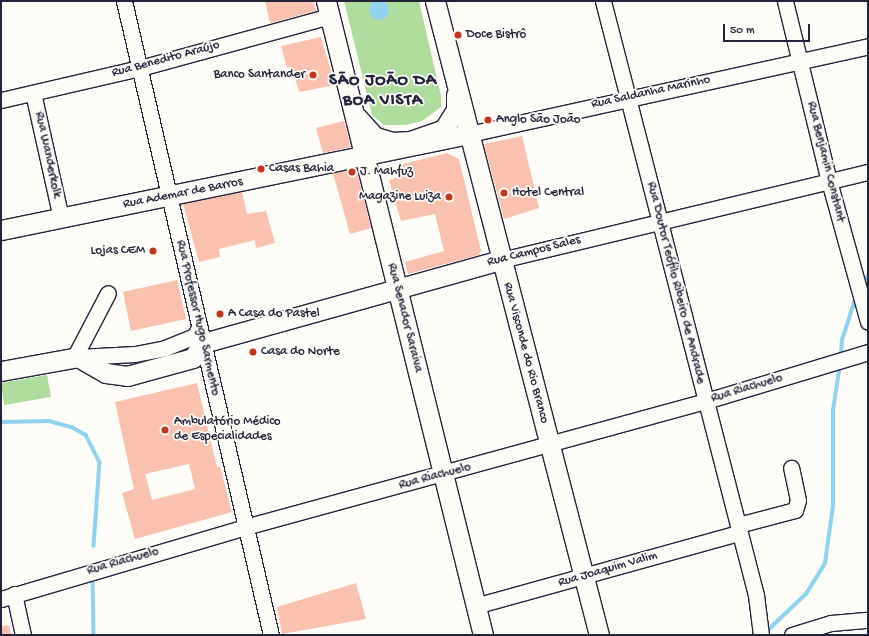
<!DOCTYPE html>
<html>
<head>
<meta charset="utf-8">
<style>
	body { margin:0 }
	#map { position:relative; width:869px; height:636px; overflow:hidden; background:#fdfcf7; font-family:"Gochi Hand",sans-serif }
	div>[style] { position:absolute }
	.green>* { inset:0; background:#aedc9c }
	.water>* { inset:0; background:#8dd2ee }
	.round { border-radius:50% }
	.stream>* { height:3.5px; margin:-1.75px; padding:0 1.75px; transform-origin:1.75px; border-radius:1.75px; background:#8dd2ee }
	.building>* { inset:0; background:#f9c1ae }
	.roads { filter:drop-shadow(1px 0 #22223b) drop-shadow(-1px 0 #22223b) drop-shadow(0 1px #22223b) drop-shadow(0 -1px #22223b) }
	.minor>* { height:15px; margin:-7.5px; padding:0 7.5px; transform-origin:7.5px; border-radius:7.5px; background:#fdfcf7 }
	.major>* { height:19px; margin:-9.5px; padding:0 9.5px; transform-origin:9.5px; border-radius:9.5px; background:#fdfcf7 }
	.dots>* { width:11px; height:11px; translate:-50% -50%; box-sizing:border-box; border:2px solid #fdfcf7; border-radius:50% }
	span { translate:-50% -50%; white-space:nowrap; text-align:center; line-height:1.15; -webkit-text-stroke:3.5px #fdfcf7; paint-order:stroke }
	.poi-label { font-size:13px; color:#22223b }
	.left { translate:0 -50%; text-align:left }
	.right { translate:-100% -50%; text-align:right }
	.street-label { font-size:13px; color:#22223b }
	.district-label { font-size:17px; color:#22223b; font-weight:700; letter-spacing:1px }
	.frame { position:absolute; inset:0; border:2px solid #22223b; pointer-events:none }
	.scale { position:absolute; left:723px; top:24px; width:87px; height:18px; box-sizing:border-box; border:2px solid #22223b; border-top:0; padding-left:5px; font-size:12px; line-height:14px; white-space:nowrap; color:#22223b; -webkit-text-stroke:3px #fdfcf7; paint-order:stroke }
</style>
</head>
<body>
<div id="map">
	<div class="green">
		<i style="clip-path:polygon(344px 1px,419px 1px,441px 96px,441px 107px,422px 121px,406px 125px,384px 125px,372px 115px)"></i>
		<i style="clip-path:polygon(47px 375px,51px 397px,4px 405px,1px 383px)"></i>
	</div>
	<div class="water">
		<i class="round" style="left:369px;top:0;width:20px;height:20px"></i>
	</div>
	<div class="stream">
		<i style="left:862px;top:285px;width:11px;rotate:-56deg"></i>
		<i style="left:841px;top:357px;width:17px;rotate:-87deg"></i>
		<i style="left:842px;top:340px;width:45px;rotate:-72deg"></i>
		<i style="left:1px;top:422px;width:48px;rotate:-1.2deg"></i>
		<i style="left:49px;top:421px;width:24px;rotate:15deg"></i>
		<i style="left:72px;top:427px;width:16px;rotate:30deg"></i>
		<i style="left:86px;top:435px;width:30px;rotate:63deg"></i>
		<i style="left:100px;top:462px;width:84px;rotate:94.1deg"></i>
		<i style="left:93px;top:577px;width:58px;rotate:89deg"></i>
		<i style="left:765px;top:633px;width:57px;rotate:-43.6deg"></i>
		<i style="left:806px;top:594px;width:36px;rotate:-58deg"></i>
		<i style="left:825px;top:563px;width:58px;rotate:-82deg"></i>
		<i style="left:833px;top:506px;width:96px;rotate:-90deg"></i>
		<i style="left:833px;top:410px;width:46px;rotate:-81.2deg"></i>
	</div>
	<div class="building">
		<i style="clip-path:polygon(265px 1px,313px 1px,316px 11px,270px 23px)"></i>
		<i style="clip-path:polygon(321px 37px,335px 85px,299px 92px,292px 67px,287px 68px,281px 46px)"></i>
		<i style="clip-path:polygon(344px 121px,351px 147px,323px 153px,316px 128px)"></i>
		<i style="clip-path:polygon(522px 136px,539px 208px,504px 219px,484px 144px)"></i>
		<i style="clip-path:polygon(447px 153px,459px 159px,481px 251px,479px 255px,408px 274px,405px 262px,444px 251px,435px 214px,401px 221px,389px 180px,401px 176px,399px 165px)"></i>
		<i style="clip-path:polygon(356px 168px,371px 228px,350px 234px,333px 173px)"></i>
		<i style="clip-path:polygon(242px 192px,247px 214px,266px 211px,275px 243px,256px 248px,255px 240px,219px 249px,220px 257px,199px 262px,183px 204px)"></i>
		<i style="clip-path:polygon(177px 280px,186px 319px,131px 331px,123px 292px)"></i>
		<i style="clip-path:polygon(evenodd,197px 383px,217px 467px,220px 466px,232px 512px,135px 539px,122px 493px,134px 489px,115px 402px,197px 383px,189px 464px,195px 489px,152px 500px,145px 474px,189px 464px)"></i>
		<i style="clip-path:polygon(356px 583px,366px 619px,282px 634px,277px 607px)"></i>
		<i style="clip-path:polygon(9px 625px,11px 635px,1px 635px,1px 626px)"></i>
	</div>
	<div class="roads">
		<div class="minor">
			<i style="left:124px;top:1px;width:651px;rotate:76.95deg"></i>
			<i style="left:603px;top:1px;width:613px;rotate:75.56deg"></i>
			<i style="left:756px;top:595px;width:40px;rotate:82.9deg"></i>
			<i style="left:785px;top:1px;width:185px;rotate:76.3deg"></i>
			<i style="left:829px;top:181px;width:146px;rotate:74.5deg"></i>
			<i style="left:33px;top:93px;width:128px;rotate:77.4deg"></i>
			<i style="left:1px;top:100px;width:143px;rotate:-13deg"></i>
			<i style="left:140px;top:68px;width:197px;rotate:-15.3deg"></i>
			<i style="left:469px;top:134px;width:409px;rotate:-12.4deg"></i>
			<i style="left:501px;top:260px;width:377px;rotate:-13.5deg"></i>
			<i style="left:78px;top:357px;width:57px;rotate:-3deg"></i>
			<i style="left:135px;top:354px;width:31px;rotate:-11deg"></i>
			<i style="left:165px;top:348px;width:32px;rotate:-22deg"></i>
			<i style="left:195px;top:336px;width:10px;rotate:-66deg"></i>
			<i style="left:74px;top:358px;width:73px;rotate:-62.4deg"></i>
			<i style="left:738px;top:525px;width:59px;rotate:-14.7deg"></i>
			<i style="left:795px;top:510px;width:10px;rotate:-73deg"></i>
			<i style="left:798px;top:500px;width:33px;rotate:-102deg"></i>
			<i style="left:14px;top:594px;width:42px;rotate:77.6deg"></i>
			<i style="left:1px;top:599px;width:254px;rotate:-16.4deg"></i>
			<i style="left:245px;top:527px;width:478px;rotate:-15.3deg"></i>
			<i style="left:706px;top:401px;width:169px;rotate:-16.8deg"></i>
			<i style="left:475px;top:606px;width:274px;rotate:-15.5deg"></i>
			<i style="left:792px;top:635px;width:41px;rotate:-17.1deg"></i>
			<i style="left:831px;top:623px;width:37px;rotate:-5deg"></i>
		</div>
		<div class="major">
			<i style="left:326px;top:1px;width:653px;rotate:76.09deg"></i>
			<i style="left:435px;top:1px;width:655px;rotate:75.5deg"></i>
			<i style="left:357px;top:117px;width:27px;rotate:48deg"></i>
			<i style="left:375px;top:137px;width:18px;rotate:16deg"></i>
			<i style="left:392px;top:142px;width:18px;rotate:-3deg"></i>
			<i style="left:410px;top:141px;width:36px;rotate:-19deg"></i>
			<i style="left:444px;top:129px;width:22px;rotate:-58deg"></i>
			<i style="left:456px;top:110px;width:15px;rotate:-90deg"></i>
			<i style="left:1px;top:230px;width:478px;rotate:-11.6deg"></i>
			<i style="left:1px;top:371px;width:78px;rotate:-10.3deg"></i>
			<i style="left:78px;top:357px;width:32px;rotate:30deg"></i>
			<i style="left:106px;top:373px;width:21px;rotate:8deg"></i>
			<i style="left:127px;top:376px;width:68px;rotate:-15.3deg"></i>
			<i style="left:193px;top:358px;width:18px;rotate:-56deg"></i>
			<i style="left:203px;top:343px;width:309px;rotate:-15.6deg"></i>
		</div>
	</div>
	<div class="dots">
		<i style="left:458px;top:35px;background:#c8321e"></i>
		<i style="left:313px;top:75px;background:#c8321e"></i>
		<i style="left:488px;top:120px;background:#c8321e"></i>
		<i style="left:261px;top:169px;background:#c8321e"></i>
		<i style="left:352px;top:172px;background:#c8321e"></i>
		<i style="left:504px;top:193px;background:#c8321e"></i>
		<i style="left:449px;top:197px;background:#c8321e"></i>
		<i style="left:153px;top:251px;background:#c8321e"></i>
		<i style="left:220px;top:314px;background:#c8321e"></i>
		<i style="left:253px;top:352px;background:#c8321e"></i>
		<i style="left:165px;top:430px;background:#c8321e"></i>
	</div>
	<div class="poi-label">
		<span class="left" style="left:466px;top:35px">Doce Bistrô</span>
		<span class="right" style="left:305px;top:75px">Banco Santander</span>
		<span class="left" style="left:496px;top:120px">Anglo São João</span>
		<span class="left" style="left:269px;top:169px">Casas Bahia</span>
		<span class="left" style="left:360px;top:172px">J. Mahfuz</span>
		<span class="left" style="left:512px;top:193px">Hotel Central</span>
		<span class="right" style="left:441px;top:197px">Magazine Luiza</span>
		<span class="right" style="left:145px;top:251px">Lojas CEM</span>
		<span class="left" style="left:228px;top:314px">A Casa do Pastel</span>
		<span class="left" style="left:261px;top:352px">Casa do Norte</span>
		<span class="left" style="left:174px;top:430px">Ambulatório Médico<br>de Especialidades</span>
	</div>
	<div class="street-label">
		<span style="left:166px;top:60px;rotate:-15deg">Rua Benedito Araújo</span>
		<span style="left:651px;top:93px;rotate:-12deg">Rua Saldanha Marinho</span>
		<span style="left:47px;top:155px;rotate:78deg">Rua Wanderkolk</span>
		<span style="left:825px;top:162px;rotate:76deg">Rua Benjamin Constant</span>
		<span style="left:183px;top:194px;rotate:-11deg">Rua Ademar de Barros</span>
		<span style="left:534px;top:252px;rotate:-14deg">Rua Campos Sales</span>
		<span style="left:675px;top:283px;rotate:76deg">Rua Doutor Teófilo Ribeiro de Andrade</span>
		<span style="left:197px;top:318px;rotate:77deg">Rua Professor Hugo Sarmento</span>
		<span style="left:404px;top:318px;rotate:76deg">Rua Senador Saraiva</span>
		<span style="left:525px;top:353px;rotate:75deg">Rua Visconde do Rio Branco</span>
		<span style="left:747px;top:389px;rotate:-17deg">Rua Riachuelo</span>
		<span style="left:435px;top:477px;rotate:-15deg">Rua Riachuelo</span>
		<span style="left:123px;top:562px;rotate:-16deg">Rua Riachuelo</span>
		<span style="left:608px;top:570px;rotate:-16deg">Rua Joaquim Valim</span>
	</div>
	<div class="district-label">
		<span style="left:383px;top:92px">SÃO JOÃO DA<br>BOA VISTA</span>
	</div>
	<div class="frame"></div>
	<div class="scale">50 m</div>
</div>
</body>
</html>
